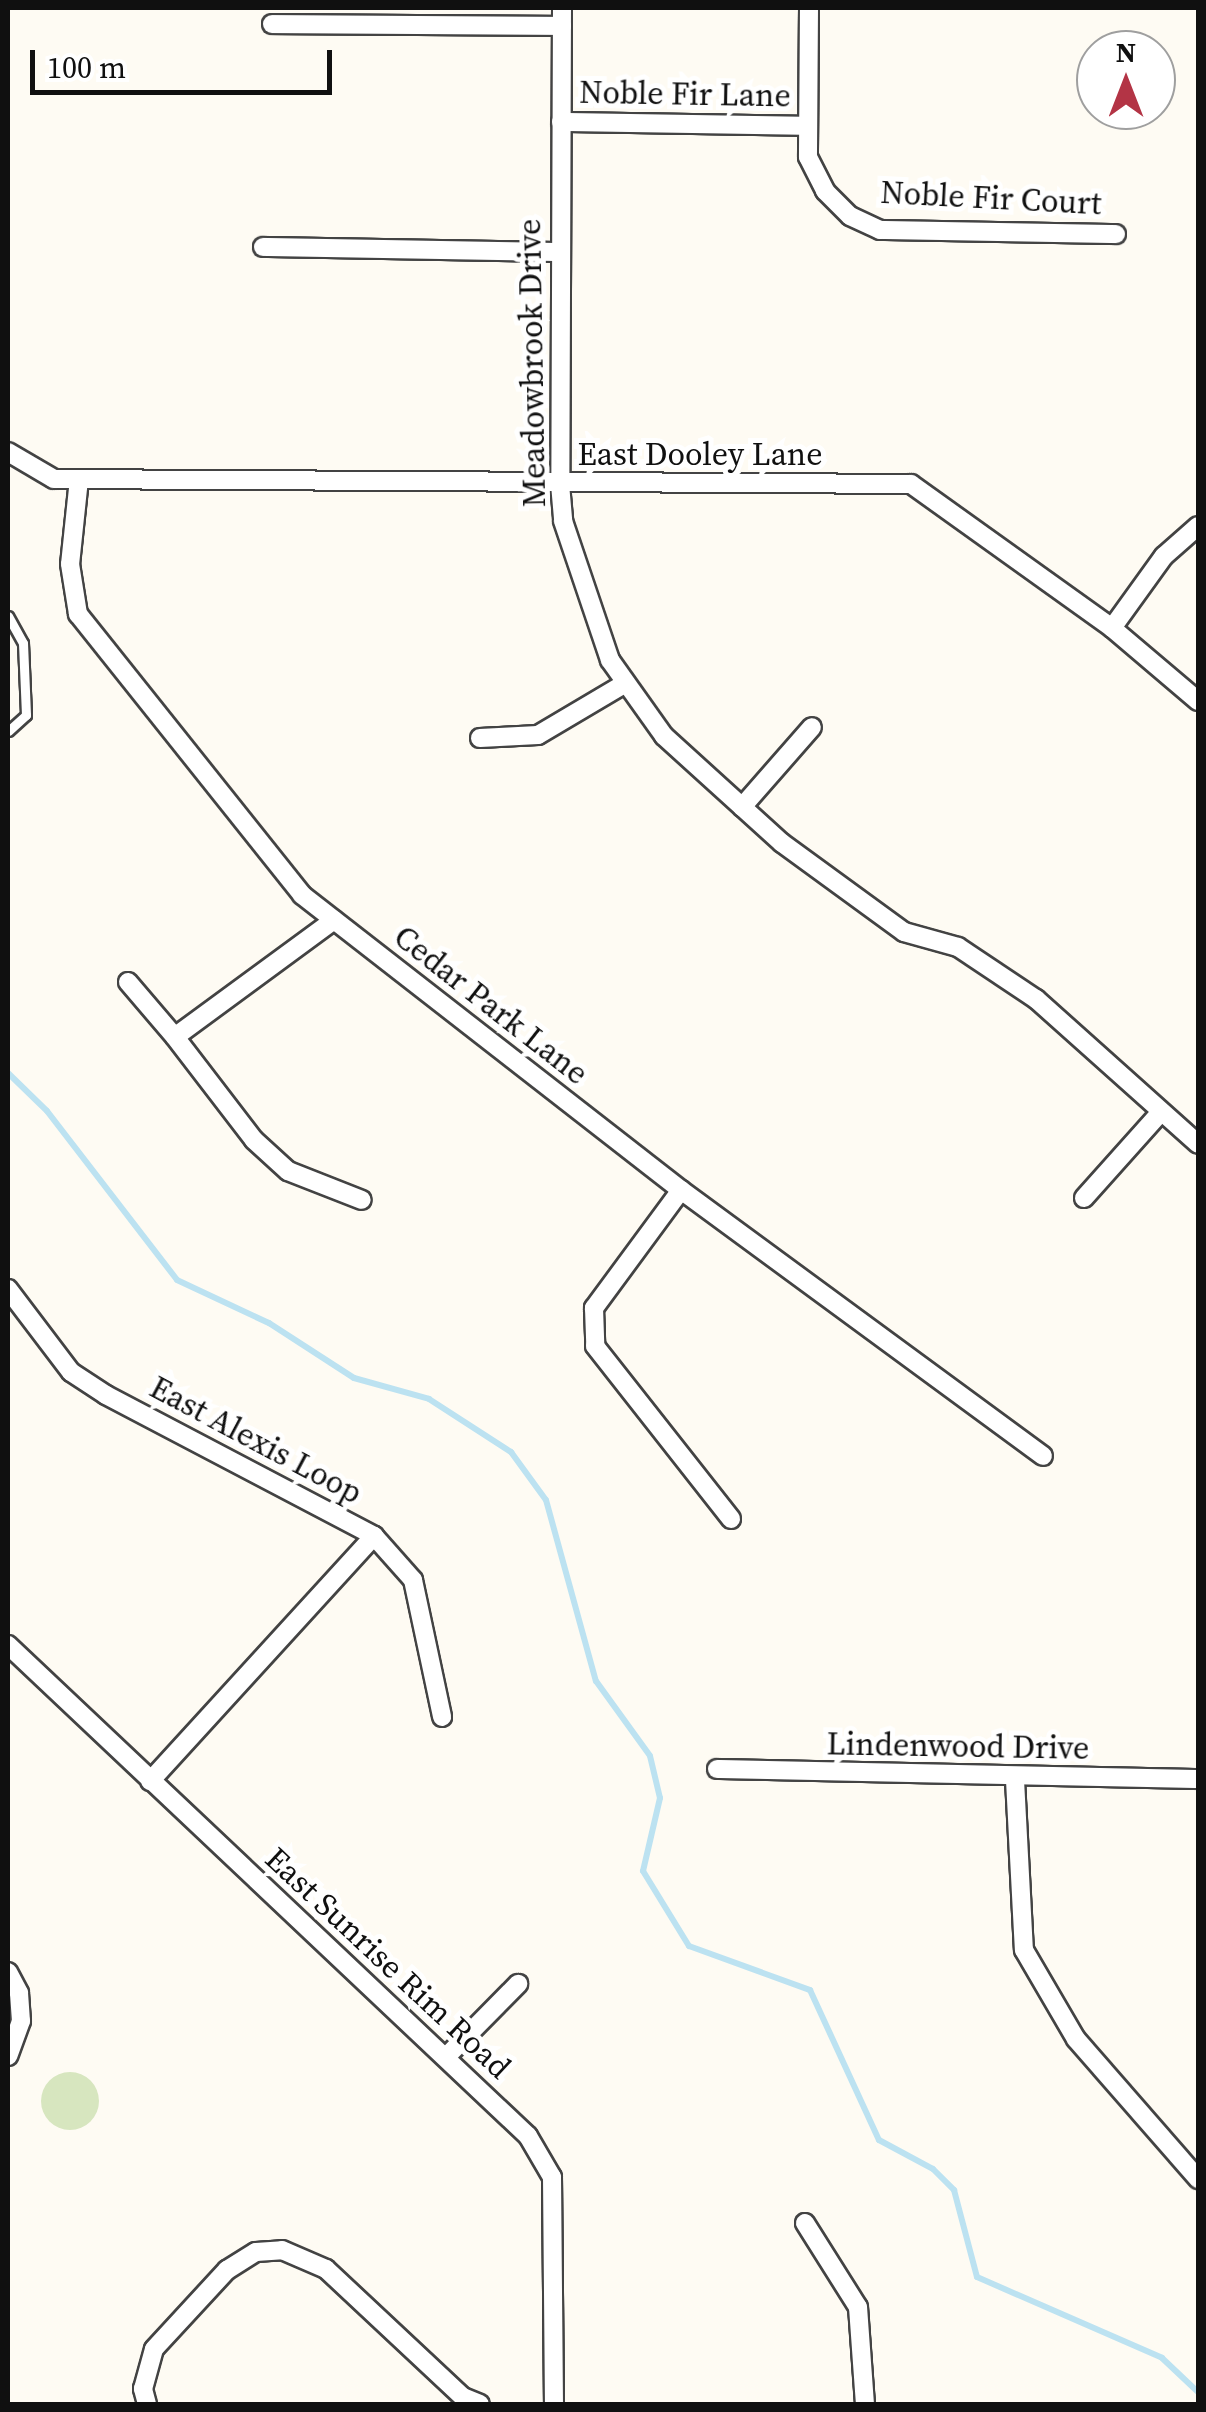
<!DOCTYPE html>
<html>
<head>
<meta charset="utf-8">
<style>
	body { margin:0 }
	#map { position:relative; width:1206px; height:2412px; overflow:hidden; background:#fefbf3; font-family:"Source Serif 4",serif }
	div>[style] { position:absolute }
	.green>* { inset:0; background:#d7e6bf }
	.round { border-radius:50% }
	.stream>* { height:6px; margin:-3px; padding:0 3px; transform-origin:3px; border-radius:3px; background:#bce2f1 }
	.roads { filter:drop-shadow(2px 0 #434343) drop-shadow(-2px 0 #434343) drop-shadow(0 2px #434343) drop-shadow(0 -2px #434343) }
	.lane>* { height:9px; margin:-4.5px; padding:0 4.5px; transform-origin:4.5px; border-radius:4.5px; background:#fff }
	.street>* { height:18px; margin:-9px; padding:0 9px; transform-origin:9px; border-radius:9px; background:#fff }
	span { translate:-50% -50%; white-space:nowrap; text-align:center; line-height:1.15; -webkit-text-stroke:10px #fff; paint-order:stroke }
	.street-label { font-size:32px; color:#101010 }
	.frame { position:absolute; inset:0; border:10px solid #101010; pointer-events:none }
	.north { position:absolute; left:1076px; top:30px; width:100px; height:100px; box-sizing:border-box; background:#fff; border:2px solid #9f9f9f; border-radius:50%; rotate:0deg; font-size:28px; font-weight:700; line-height:40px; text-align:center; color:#101010 }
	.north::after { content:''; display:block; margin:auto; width:35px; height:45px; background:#b33445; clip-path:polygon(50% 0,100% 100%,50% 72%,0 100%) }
	.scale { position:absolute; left:30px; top:50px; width:302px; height:45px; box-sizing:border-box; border:5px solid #101010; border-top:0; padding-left:12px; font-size:30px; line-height:35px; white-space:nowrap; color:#101010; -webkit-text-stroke:8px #fff; paint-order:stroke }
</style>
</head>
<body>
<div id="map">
	<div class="green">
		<i class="round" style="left:41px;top:2072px;width:58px;height:58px"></i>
	</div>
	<div class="stream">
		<i style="left:8px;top:1073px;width:54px;rotate:44.3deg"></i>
		<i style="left:47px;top:1111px;width:213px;rotate:52.4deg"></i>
		<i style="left:177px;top:1280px;width:102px;rotate:25.1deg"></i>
		<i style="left:269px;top:1323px;width:101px;rotate:32.9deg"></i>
		<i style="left:354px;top:1378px;width:78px;rotate:15.6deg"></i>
		<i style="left:429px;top:1399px;width:98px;rotate:32.9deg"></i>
		<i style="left:511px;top:1452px;width:59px;rotate:53.9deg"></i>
		<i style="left:546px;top:1500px;width:188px;rotate:74.6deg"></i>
		<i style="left:596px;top:1681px;width:92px;rotate:54.2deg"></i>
		<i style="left:650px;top:1756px;width:43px;rotate:76.6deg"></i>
		<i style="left:660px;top:1798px;width:75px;rotate:103.1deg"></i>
		<i style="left:643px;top:1871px;width:88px;rotate:58.5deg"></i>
		<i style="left:689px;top:1946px;width:129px;rotate:20deg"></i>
		<i style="left:810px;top:1990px;width:165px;rotate:65.3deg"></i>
		<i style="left:879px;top:2140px;width:61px;rotate:28.2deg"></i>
		<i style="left:933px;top:2169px;width:30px;rotate:45deg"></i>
		<i style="left:954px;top:2190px;width:90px;rotate:75.2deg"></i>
		<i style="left:977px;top:2277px;width:202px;rotate:23.6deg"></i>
		<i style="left:1162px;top:2358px;width:50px;rotate:43.4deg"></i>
	</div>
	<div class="roads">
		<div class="lane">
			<i style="left:8px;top:616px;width:31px;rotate:61deg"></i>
			<i style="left:23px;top:643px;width:72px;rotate:87.6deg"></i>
			<i style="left:26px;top:715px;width:24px;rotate:138deg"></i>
		</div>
		<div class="street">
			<i style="left:562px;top:8px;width:476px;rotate:90.2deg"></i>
			<i style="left:560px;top:484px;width:37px;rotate:85deg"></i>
			<i style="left:563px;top:521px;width:147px;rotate:71.3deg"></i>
			<i style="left:610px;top:660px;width:93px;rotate:54.6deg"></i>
			<i style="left:664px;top:736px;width:159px;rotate:42.2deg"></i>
			<i style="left:782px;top:843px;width:151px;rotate:36.1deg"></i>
			<i style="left:904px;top:932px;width:56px;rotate:15.5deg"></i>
			<i style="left:958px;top:947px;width:94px;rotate:33.7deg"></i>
			<i style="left:1036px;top:999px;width:217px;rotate:41.8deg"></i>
			<i style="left:809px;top:8px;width:149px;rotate:90.4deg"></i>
			<i style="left:808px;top:157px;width:38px;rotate:63deg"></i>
			<i style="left:825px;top:191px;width:35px;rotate:45deg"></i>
			<i style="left:850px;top:216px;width:33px;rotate:25deg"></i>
			<i style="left:880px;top:230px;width:236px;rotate:1deg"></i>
			<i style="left:272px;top:24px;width:290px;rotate:0.4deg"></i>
			<i style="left:561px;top:122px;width:247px;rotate:0.9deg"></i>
			<i style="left:263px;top:247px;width:298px;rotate:1deg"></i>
			<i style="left:8px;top:452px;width:53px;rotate:30.4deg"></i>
			<i style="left:54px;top:479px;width:857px;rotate:0.33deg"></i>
			<i style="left:911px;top:484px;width:247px;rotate:35.6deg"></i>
			<i style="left:1112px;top:628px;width:113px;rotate:40.3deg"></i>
			<i style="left:79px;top:479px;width:85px;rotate:96deg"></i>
			<i style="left:70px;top:564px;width:51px;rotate:80.9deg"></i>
			<i style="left:78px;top:614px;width:359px;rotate:51.4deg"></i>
			<i style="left:302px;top:895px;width:480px;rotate:37.9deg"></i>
			<i style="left:681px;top:1190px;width:449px;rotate:36.3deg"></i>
			<i style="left:1112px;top:628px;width:89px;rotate:-54.2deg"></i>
			<i style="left:1164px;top:556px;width:45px;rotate:-41.4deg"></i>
			<i style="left:480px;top:738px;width:58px;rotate:-3deg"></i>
			<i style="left:538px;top:735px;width:102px;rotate:-30.6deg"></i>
			<i style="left:742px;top:807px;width:106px;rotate:-48.8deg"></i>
			<i style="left:334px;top:920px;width:197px;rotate:143.7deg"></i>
			<i style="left:175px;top:1037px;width:130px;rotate:52.5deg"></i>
			<i style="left:254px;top:1140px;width:46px;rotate:42.4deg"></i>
			<i style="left:288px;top:1171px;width:79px;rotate:21.4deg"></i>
			<i style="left:128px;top:982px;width:72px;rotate:49.5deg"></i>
			<i style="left:681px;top:1190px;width:147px;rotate:126.4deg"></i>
			<i style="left:594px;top:1308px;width:38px;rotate:88deg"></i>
			<i style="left:595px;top:1346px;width:220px;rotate:51.8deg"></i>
			<i style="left:1084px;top:1198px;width:114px;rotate:-48.2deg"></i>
			<i style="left:8px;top:1289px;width:104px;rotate:52.8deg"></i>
			<i style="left:71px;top:1372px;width:42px;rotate:33.3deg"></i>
			<i style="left:106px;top:1395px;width:303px;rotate:27.7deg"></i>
			<i style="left:374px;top:1536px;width:332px;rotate:132.4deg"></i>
			<i style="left:374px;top:1536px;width:59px;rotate:48.4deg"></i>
			<i style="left:413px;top:1580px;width:140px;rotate:78deg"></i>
			<i style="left:8px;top:1645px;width:715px;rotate:43.36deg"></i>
			<i style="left:528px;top:2136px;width:48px;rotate:59.7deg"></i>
			<i style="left:552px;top:2177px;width:227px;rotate:89.5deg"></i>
			<i style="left:717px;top:1769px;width:481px;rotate:1.2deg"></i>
			<i style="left:1015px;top:1780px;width:170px;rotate:87deg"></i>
			<i style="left:1024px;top:1950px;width:103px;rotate:59.7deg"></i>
			<i style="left:1076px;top:2039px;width:186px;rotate:48.9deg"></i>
			<i style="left:8px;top:1972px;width:24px;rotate:62deg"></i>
			<i style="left:19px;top:1993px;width:28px;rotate:86deg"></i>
			<i style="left:21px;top:2021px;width:37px;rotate:110deg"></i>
			<i style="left:446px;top:2057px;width:103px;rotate:-45.4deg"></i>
			<i style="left:805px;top:2223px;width:99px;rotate:57.8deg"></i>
			<i style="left:858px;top:2307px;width:97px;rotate:85.9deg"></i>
			<i style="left:147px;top:2404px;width:16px;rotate:-105deg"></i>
			<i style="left:143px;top:2389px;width:41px;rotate:-74.6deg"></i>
			<i style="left:154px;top:2349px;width:108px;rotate:-47.3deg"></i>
			<i style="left:227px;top:2270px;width:34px;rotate:-32deg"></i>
			<i style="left:256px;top:2252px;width:26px;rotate:-4deg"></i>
			<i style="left:282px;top:2250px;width:48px;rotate:23.4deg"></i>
			<i style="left:326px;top:2269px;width:187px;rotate:43.1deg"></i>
			<i style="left:463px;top:2397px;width:18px;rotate:22deg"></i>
		</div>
	</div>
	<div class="street-label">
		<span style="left:685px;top:94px;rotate:1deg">Noble Fir Lane</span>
		<span style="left:991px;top:198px;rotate:3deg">Noble Fir Court</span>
		<span style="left:532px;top:363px;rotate:-91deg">Meadowbrook Drive</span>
		<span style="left:700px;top:454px">East Dooley Lane</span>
		<span style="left:491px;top:1005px;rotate:38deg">Cedar Park Lane</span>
		<span style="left:256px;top:1440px;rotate:28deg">East Alexis Loop</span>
		<span style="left:958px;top:1746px;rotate:1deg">Lindenwood Drive</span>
		<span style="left:388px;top:1963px;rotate:43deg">East Sunrise Rim Road</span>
	</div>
	<div class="frame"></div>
	<div class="north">N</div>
	<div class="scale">100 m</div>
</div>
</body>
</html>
